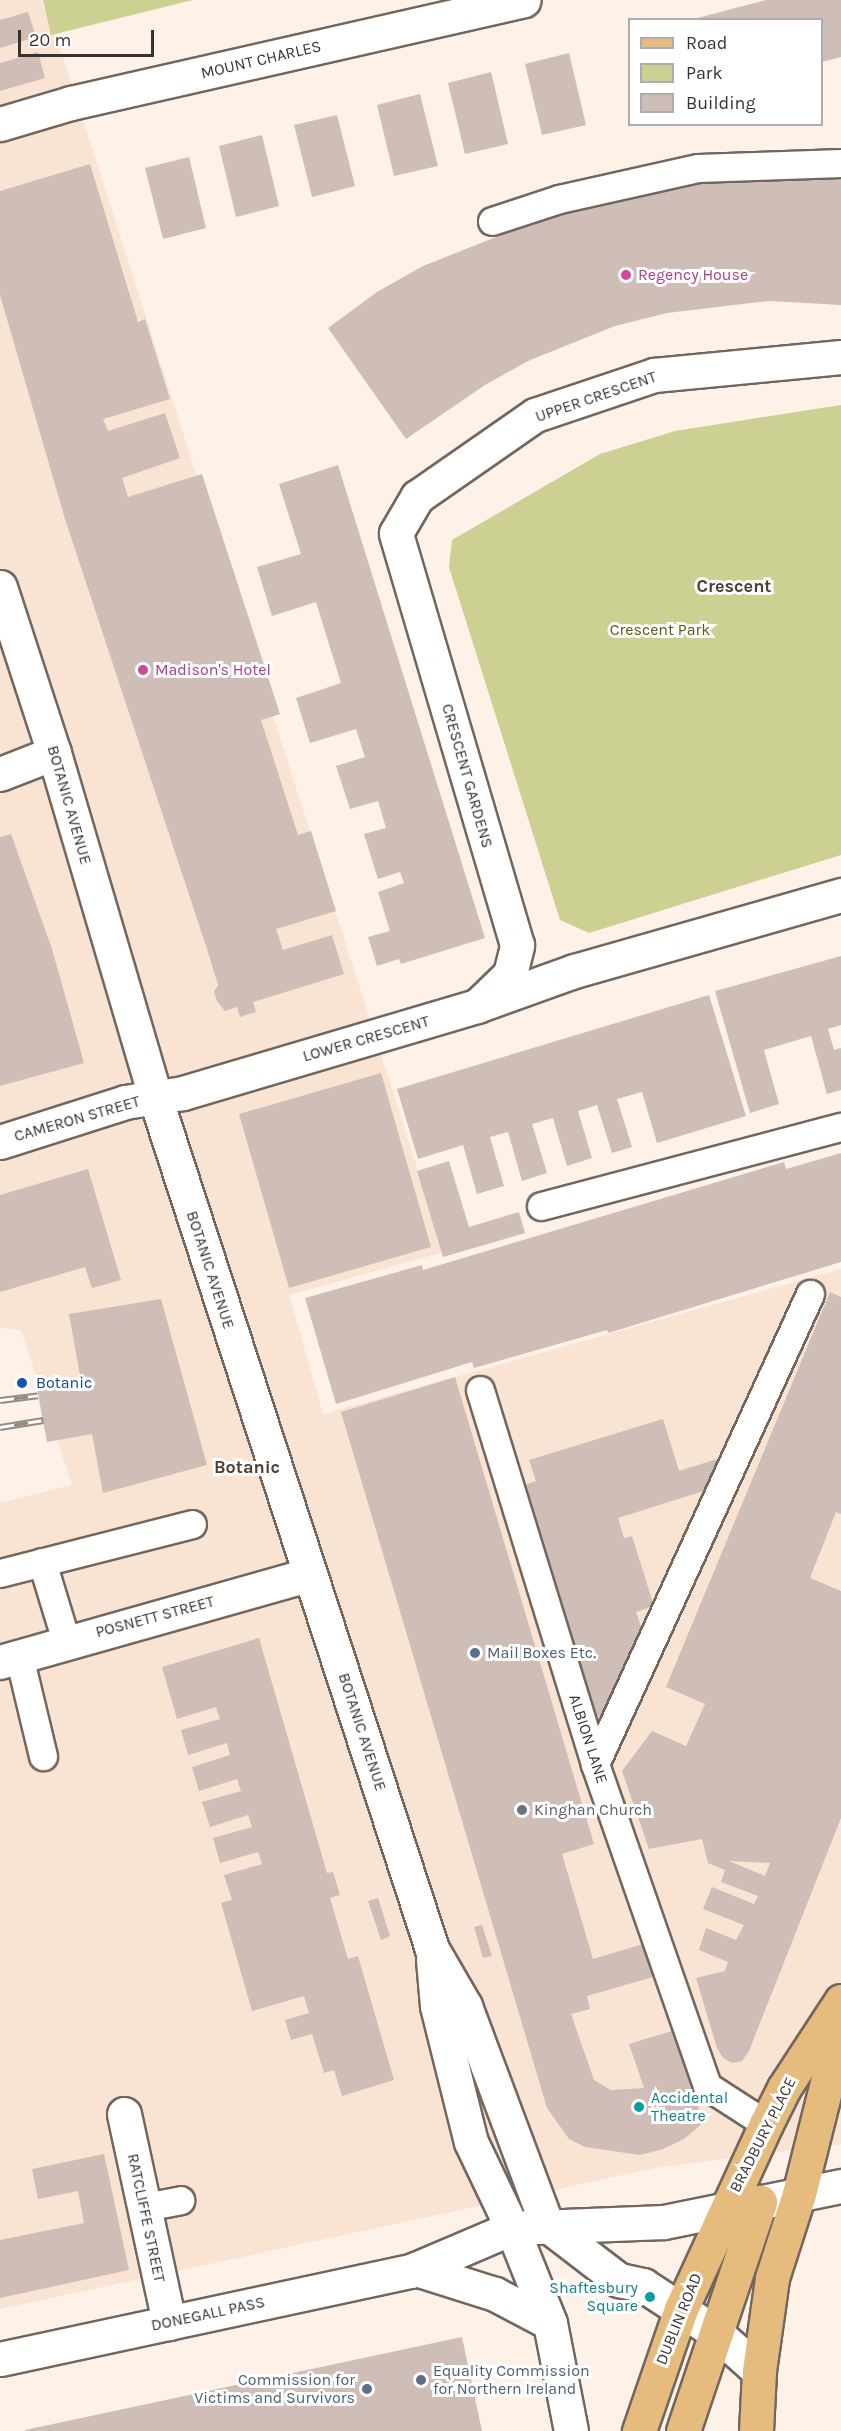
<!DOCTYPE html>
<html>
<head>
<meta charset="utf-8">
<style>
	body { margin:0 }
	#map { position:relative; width:841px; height:2431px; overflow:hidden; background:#fdf1e8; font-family:Karla,sans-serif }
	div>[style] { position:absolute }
	.built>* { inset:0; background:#f9e3d3 }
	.green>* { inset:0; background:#cdd093 }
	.building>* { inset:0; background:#cfbeb7 }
	.roads { filter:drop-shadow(2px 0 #73665d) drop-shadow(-2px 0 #73665d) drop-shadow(0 2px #73665d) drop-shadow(0 -2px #73665d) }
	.service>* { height:27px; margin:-13.5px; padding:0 13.5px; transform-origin:13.5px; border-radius:13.5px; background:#fff }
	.minor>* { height:33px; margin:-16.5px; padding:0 16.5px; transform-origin:16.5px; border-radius:16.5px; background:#fff }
	.tertiary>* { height:33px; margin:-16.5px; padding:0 16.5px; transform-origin:16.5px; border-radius:16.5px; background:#fff }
	.primary>* { height:33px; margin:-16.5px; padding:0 16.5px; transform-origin:16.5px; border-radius:16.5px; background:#e6bc7e }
	.rail>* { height:7px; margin-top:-3.5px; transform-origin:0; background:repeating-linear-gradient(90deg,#fff 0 14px,#938a84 0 28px); box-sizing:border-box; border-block:2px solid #938a84 }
	.dots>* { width:16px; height:16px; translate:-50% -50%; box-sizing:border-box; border:3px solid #fff; border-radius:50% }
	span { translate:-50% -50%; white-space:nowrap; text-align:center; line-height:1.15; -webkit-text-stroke:6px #fff; paint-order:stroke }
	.street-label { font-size:16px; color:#38322e }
	.hotel-label { font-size:16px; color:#b23c85 }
	.left { translate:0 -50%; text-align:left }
	.park-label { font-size:16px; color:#5a5b12 }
	.transit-label { font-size:16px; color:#164399 }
	.service-label { font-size:16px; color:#4e5e75 }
	.right { translate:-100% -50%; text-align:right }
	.worship-label { font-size:16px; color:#5b616d }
	.culture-label { font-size:16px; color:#0d838f }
	.neighbourhood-label { font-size:18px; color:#4a3f36; font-weight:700 }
	.legend { position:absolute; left:628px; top:18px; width:195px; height:108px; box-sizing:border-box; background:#fff; border:2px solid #afadab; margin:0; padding:8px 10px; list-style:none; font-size:18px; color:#38322e }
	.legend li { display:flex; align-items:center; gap:12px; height:30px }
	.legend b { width:30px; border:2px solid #afadab }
	.scale { position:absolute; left:18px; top:30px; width:136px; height:27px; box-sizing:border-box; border:3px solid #38322e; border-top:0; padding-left:8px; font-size:18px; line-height:21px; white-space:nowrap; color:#38322e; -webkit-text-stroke:4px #fff; paint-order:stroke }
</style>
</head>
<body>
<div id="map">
	<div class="built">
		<i style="clip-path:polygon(0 0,41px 0,65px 63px,444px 1252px,289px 1295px,323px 1414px,841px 1269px,841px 2144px,655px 2168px,0 2309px,0 1503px,72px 1485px,21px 1330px,0 1328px)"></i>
	</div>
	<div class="green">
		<i style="clip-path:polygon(43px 0,193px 0,51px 35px)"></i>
		<i style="clip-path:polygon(841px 405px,841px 855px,589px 933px,560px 920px,449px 567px,452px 540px,600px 454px,675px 431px)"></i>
	</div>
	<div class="building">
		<i style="clip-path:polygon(766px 0,841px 0,841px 57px,822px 62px,822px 20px,690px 20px)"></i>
		<i style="clip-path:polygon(28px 12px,36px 37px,0 48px,0 20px)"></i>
		<i style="clip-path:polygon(38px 52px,45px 78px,0 91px,0 63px)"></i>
		<i style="clip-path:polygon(569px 53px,586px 125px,542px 135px,525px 64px)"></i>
		<i style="clip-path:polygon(491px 72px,508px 144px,465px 154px,448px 83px)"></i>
		<i style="clip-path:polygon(420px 94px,438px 166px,394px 176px,377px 105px)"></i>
		<i style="clip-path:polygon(337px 115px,355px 186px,312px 197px,294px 125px)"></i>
		<i style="clip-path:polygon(262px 135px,279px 206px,236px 217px,219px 146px)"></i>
		<i style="clip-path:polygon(189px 157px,206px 228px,163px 239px,145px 168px)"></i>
		<i style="clip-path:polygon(90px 164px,138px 322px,145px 319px,170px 399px,103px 419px,108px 431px,165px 413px,180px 458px,122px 478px,128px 497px,202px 474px,280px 714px,261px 720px,298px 835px,311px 831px,336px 911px,276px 929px,283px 950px,332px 935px,344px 974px,253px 1002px,256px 1012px,240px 1017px,237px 1007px,225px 1011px,217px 1001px,214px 992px,218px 985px,207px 949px,65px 519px,0 295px,0 191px)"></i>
		<i style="clip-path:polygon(841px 174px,841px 305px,769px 301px,667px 313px,615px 326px,528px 361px,485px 385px,406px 439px,328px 328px,377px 292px,423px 266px,579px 204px,699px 177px)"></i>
		<i style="clip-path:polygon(338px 465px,485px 938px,401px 964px,399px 959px,377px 966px,368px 937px,390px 931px,378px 892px,404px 883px,400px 872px,378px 879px,364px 834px,386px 828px,378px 801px,350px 809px,336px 766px,365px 757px,356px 729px,310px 743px,296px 698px,341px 683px,316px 602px,272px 616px,257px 567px,301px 554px,279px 484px)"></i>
		<i style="clip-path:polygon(11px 834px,52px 949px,84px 1063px,0 1086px,0 837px)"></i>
		<i style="clip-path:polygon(841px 956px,841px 1025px,828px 1029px,834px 1050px,841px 1048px,841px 1090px,827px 1094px,811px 1036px,764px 1050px,779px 1104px,750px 1113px,715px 991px)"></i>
		<i style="clip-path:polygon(709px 995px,746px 1116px,657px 1143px,642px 1092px,617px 1099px,632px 1147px,612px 1153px,597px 1105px,578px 1111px,592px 1158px,567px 1166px,553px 1118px,532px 1124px,547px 1173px,522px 1181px,508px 1132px,490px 1137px,504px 1186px,477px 1194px,463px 1145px,418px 1159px,397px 1089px)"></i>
		<i style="clip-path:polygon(381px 1073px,431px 1247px,289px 1288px,239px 1114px)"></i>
		<i style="clip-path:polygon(841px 1153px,841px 1262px,608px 1333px,607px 1330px,474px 1368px,472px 1362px,336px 1404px,305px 1298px,422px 1265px,423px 1270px,784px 1162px,786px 1169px)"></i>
		<i style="clip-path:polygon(449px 1161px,469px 1227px,519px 1212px,525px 1233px,443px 1257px,417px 1171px)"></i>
		<i style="clip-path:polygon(88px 1169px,121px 1280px,92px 1288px,85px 1267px,0 1292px,0 1195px)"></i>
		<i style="clip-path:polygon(evenodd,830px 1292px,841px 1297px,841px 1514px,836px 1512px,810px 1578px,841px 1591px,841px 1818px,749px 2051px,742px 2061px,732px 2063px,723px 2058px,717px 2048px,696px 1978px,725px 1971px,728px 1962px,699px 1950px,706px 1928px,736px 1940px,744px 1925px,703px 1909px,712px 1887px,754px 1904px,758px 1896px,721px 1882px,725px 1870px,708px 1863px,702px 1839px,649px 1849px,622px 1771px,652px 1731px,686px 1746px,705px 1704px,666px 1687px,830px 1292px,729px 1861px,770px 1863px,765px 1876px,729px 1861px)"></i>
		<i style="clip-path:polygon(161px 1299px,207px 1465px,103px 1493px,92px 1434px,47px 1442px,37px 1389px,81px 1381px,69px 1314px)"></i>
		<i style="clip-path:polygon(455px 1377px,594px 1844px,562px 1854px,593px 1959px,643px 1944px,653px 1977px,587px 1996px,590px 2009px,571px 2014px,594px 2080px,611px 2090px,644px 2088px,629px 2044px,675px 2030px,703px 2123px,684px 2139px,663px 2149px,640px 2155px,585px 2147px,569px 2139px,547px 2108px,341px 1412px)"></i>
		<i style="clip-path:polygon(663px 1419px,679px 1471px,720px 1458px,710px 1489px,618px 1518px,624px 1538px,632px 1536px,654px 1606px,636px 1612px,644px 1635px,612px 1712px,590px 1719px,519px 1487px,536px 1481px,529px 1460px)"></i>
		<i style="clip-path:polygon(259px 1638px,327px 1873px,333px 1872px,340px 1895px,330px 1898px,348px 1959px,358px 1956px,394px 2080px,342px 2096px,334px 2070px,324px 2073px,312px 2034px,291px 2040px,285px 2020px,309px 2013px,304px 1996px,252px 2011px,221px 1903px,232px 1900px,224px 1875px,262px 1864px,258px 1852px,220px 1863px,213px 1838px,252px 1827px,248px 1815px,210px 1827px,202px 1802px,241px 1791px,237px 1779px,199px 1791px,192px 1767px,230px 1755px,227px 1743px,188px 1755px,181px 1730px,220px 1719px,216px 1707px,177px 1719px,162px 1667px)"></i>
		<i style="clip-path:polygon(378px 1898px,390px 1936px,381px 1940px,368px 1901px)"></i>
		<i style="clip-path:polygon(482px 1925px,492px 1956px,483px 1958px,474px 1927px)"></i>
		<i style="clip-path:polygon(104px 2154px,129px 2270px,0 2298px,0 2240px,84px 2223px,78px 2191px,38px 2199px,32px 2169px)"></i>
		<i style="clip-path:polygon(462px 2337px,482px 2431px,25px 2431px,25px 2430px)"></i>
	</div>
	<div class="roads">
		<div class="service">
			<i style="left:492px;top:221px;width:71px;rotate:-18.2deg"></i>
			<i style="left:559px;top:199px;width:142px;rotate:-12.6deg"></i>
			<i style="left:698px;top:168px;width:143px;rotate:-2deg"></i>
			<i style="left:541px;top:1206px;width:310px;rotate:-14.8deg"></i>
			<i style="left:480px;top:1390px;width:391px;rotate:72.9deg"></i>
			<i style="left:595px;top:1764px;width:341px;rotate:70.8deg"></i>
			<i style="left:707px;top:2086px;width:70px;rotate:32.8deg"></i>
			<i style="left:42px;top:1562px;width:83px;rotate:73.1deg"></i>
			<i style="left:0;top:1573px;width:198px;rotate:-14.3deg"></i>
			<i style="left:19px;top:1656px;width:103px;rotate:76.5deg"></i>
			<i style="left:595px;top:1764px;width:517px;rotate:-65.42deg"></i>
			<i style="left:145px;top:2207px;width:36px;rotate:-11deg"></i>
		</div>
		<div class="minor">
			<i style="left:0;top:124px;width:74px;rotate:-16.5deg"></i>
			<i style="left:71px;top:103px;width:464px;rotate:-12.8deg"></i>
			<i style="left:0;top:774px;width:58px;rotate:-21.3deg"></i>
			<i style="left:477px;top:1006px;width:46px;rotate:-44.1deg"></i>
			<i style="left:510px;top:974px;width:30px;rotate:-76deg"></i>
			<i style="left:517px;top:945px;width:429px;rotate:-106.4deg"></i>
			<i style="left:396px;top:533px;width:42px;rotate:-59.7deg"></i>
			<i style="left:417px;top:497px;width:144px;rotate:-34.8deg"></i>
			<i style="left:535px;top:415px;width:126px;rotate:-18.6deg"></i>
			<i style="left:654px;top:375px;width:188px;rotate:-5.5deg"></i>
			<i style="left:0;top:1142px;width:131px;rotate:-17.7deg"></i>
			<i style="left:125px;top:1102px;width:59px;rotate:-8.8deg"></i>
			<i style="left:183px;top:1093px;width:307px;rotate:-16.5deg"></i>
			<i style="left:477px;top:1006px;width:103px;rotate:-19.8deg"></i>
			<i style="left:574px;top:971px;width:278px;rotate:-15.9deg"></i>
			<i style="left:0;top:1662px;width:322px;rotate:-15.8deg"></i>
			<i style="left:124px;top:2114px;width:214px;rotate:77.8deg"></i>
		</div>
		<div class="tertiary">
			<i style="left:0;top:587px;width:175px;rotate:72deg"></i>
			<i style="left:54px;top:753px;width:359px;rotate:73.6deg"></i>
			<i style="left:155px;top:1097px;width:896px;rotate:71.99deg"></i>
			<i style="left:432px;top:1949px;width:66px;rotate:59.9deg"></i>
			<i style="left:465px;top:2006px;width:234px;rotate:69.5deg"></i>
			<i style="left:433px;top:1960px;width:46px;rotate:85deg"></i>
			<i style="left:437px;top:2006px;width:140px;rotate:76deg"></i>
			<i style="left:471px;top:2142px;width:95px;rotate:64.5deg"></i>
			<i style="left:512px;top:2228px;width:102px;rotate:68.2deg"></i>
			<i style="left:550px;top:2323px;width:110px;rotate:79deg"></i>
			<i style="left:547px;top:2225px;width:91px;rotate:37.4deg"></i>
			<i style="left:619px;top:2280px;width:25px;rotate:12deg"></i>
			<i style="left:643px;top:2285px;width:86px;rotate:33.1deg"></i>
			<i style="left:715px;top:2332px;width:59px;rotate:41.6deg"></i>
			<i style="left:416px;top:2269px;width:83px;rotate:17.6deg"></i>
			<i style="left:495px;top:2294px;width:62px;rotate:27.8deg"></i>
			<i style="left:0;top:2359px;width:420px;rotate:-12.1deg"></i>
			<i style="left:411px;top:2271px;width:110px;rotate:-23.1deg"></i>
			<i style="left:512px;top:2228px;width:152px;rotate:-2.3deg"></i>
			<i style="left:664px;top:2222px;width:181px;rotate:-11.5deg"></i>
		</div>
		<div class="primary">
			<i style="left:639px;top:2431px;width:129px;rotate:-71deg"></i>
			<i style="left:681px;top:2309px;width:204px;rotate:-65.3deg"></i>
			<i style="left:766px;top:2124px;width:40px;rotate:-63.4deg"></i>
			<i style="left:784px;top:2088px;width:104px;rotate:-56.8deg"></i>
			<i style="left:683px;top:2431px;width:242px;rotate:-71.4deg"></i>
			<i style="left:756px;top:2431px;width:60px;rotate:-87.1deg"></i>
			<i style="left:759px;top:2371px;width:94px;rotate:-82deg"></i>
			<i style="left:772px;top:2278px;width:88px;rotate:-72.2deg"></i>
			<i style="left:799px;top:2194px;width:172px;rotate:-75.9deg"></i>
		</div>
	</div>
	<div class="rail">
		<i style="left:0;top:1400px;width:38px;rotate:-7deg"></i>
		<i style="left:0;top:1427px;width:44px;rotate:-9.2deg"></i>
	</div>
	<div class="dots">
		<i style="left:626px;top:275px;background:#d1479c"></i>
		<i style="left:143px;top:670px;background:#d1479c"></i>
		<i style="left:22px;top:1383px;background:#1a4fb4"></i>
		<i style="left:475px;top:1653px;background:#5c6f8a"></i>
		<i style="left:522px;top:1810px;background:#6b7280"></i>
		<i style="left:639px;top:2107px;background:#0f9aa8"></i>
		<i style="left:650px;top:2297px;background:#0f9aa8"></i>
		<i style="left:421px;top:2380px;background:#5c6f8a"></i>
		<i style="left:367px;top:2389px;background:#5c6f8a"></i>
	</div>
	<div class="street-label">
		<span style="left:261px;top:60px;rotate:-13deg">MOUNT CHARLES</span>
		<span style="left:596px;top:397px;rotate:-19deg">UPPER CRESCENT</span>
		<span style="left:467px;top:776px;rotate:74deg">CRESCENT GARDENS</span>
		<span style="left:69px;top:805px;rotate:74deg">BOTANIC AVENUE</span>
		<span style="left:366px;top:1039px;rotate:-16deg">LOWER CRESCENT</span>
		<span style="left:77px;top:1119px;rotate:-16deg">CAMERON STREET</span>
		<span style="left:210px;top:1270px;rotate:72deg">BOTANIC AVENUE</span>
		<span style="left:155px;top:1617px;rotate:-15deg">POSNETT STREET</span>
		<span style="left:362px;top:1732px;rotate:72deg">BOTANIC AVENUE</span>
		<span style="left:588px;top:1739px;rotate:72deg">ALBION LANE</span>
		<span style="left:763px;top:2135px;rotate:-63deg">BRADBURY PLACE</span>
		<span style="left:146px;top:2218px;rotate:78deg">RATCLIFFE STREET</span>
		<span style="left:208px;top:2314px;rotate:-12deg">DONEGALL PASS</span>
		<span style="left:679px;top:2319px;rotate:-68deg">DUBLIN ROAD</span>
	</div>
	<div class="hotel-label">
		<span class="left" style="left:638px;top:275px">Regency House</span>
		<span class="left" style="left:155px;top:670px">Madison's Hotel</span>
	</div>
	<div class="park-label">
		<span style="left:660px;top:630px">Crescent Park</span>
	</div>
	<div class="transit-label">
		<span class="left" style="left:36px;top:1383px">Botanic</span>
	</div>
	<div class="service-label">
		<span class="left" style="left:487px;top:1653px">Mail Boxes Etc.</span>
		<span class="left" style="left:433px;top:2380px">Equality Commission<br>for Northern Ireland</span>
		<span class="right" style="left:355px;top:2389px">Commission for<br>Victims and Survivors</span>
	</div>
	<div class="worship-label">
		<span class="left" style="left:534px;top:1810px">Kinghan Church</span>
	</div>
	<div class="culture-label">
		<span class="left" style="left:651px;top:2107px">Accidental<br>Theatre</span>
		<span class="right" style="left:638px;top:2297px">Shaftesbury<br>Square</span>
	</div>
	<div class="neighbourhood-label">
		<span style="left:734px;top:586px">Crescent</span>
		<span style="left:247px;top:1467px">Botanic</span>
	</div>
	<ul class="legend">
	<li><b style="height:8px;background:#e6bc7e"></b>Road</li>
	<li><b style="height:16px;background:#cdd093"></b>Park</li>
	<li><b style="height:16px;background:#cfbeb7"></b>Building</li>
	</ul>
	<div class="scale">20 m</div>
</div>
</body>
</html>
